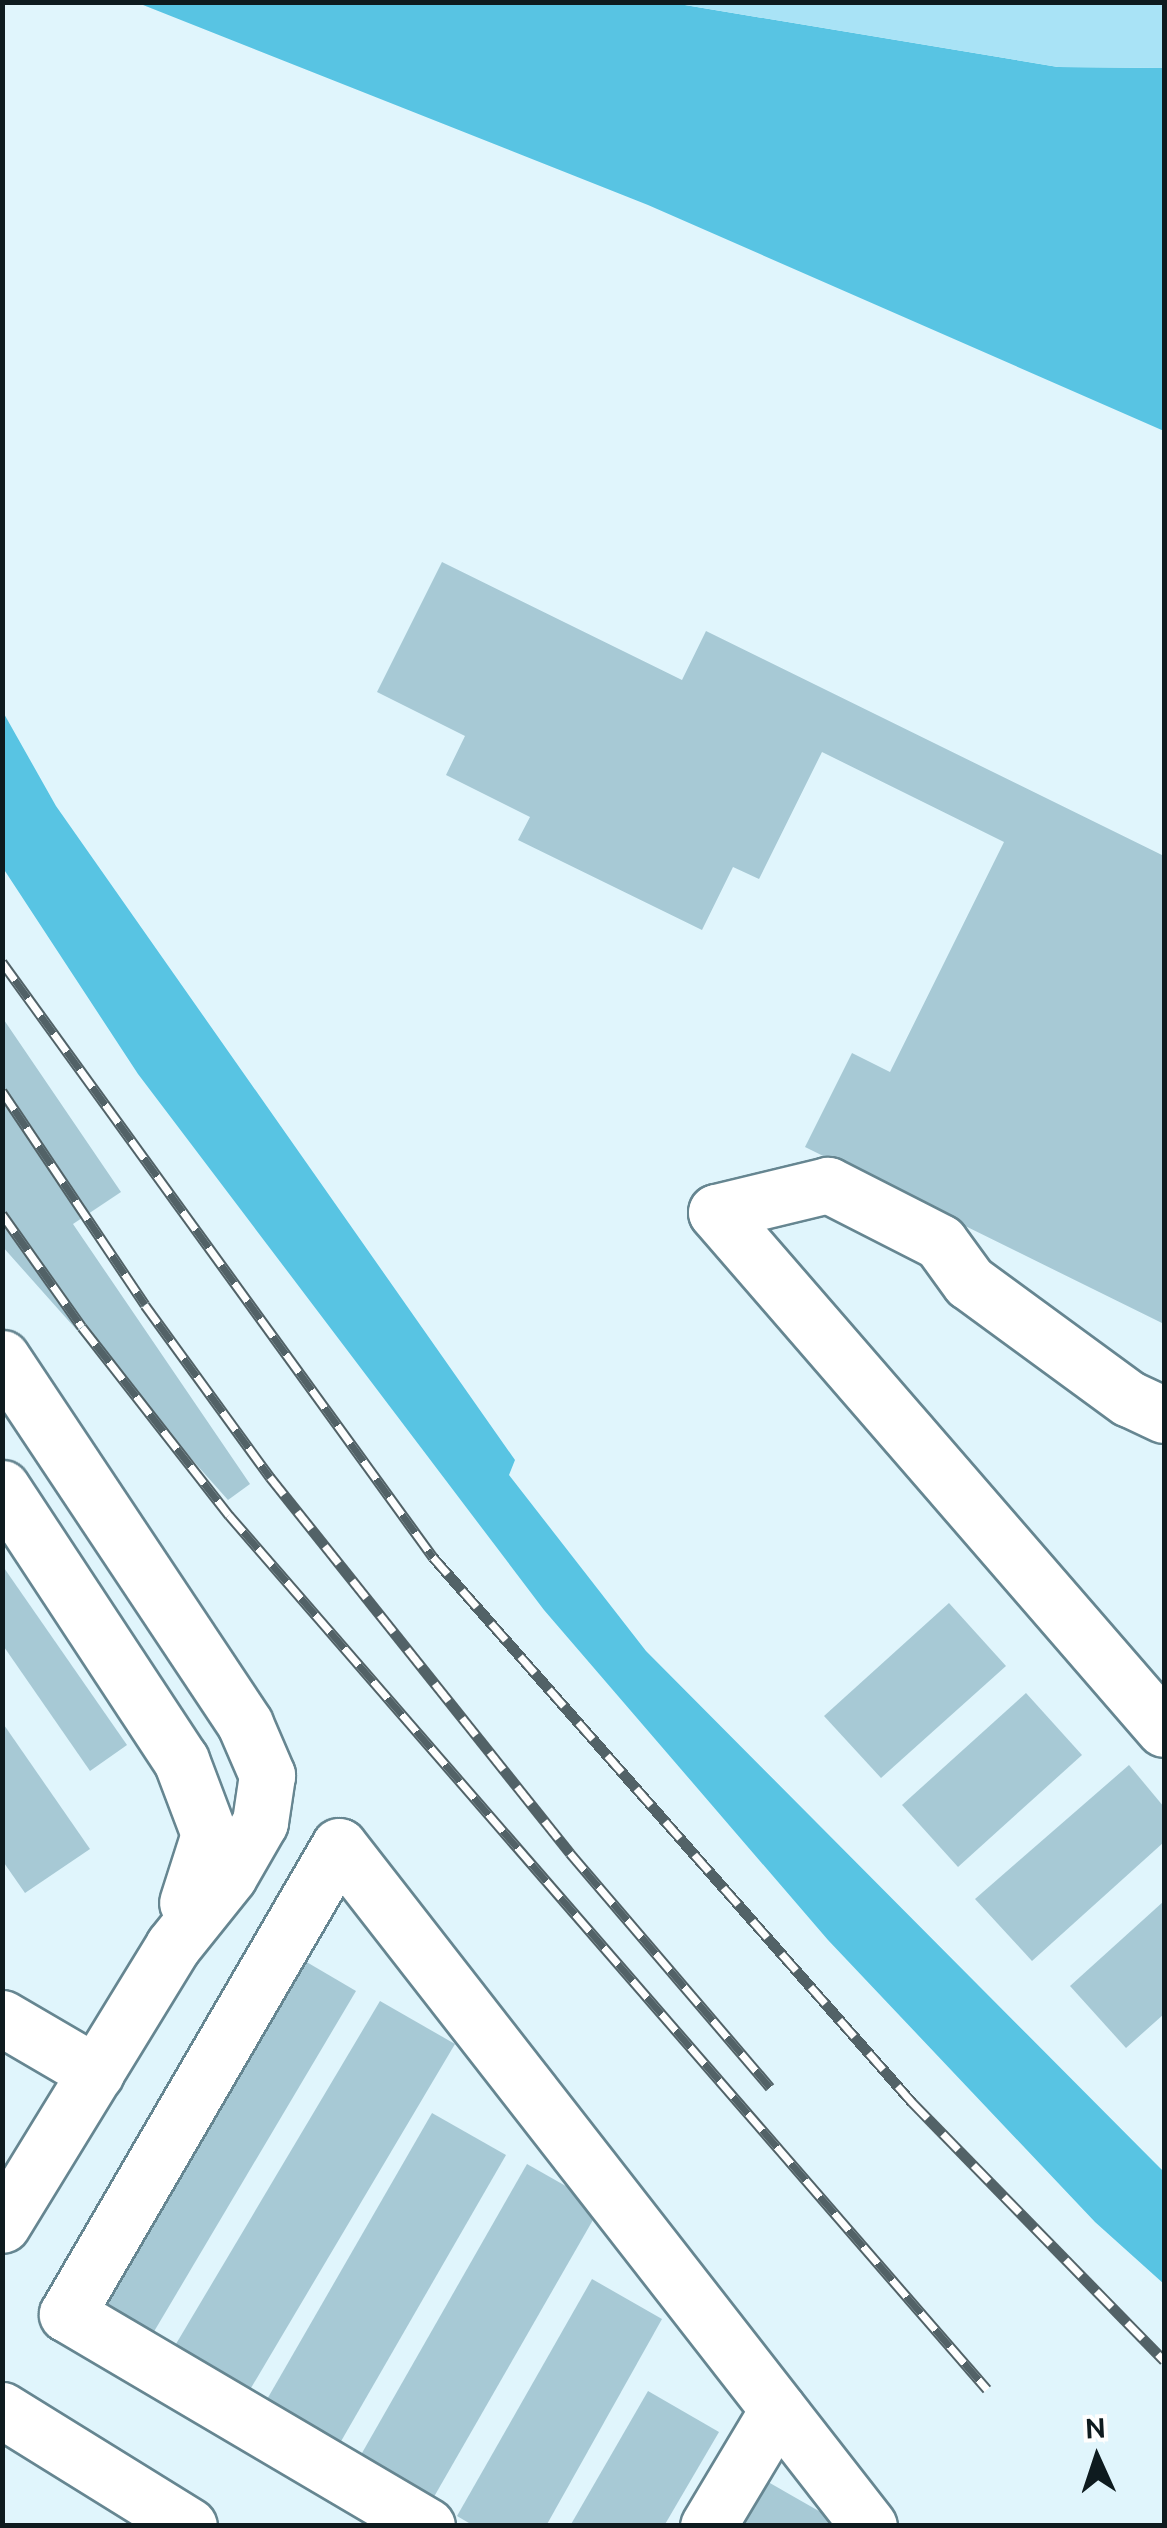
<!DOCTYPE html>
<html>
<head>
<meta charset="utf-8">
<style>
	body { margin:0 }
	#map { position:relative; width:1167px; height:2528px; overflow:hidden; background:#e0f5fc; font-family:Ubuntu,sans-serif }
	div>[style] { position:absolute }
	.forest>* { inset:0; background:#58c4e3 }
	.water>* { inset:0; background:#a9e3f6 }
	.building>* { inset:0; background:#a7c9d5 }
	.roads { filter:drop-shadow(2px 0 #668691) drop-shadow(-2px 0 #668691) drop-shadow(0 2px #668691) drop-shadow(0 -2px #668691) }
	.minor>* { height:55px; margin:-27.5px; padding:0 27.5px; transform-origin:27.5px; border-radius:27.5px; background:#fff }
	.rail>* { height:11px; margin-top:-5.5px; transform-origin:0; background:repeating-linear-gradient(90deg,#fefefe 0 22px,#526267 0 44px); box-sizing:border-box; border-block:2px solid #526267 }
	span { translate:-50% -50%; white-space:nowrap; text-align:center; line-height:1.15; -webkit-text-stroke:10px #fefefe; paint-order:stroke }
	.frame { position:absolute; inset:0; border:5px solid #0e1b1f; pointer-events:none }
	.north { position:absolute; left:1047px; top:2408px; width:100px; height:100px; -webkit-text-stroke:8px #fefefe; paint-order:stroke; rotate:357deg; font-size:28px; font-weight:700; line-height:40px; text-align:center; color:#0e1b1f }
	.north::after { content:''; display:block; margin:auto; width:35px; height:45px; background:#0e1b1f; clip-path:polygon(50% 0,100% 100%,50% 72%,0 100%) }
</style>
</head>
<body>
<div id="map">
	<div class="forest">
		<i style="clip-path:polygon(138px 3px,673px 3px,1058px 67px,1164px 68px,1164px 431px,648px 205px)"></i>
		<i style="clip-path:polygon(3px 712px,56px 806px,515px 1460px,509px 1475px,646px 1651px,1164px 2172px,1164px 2284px,1095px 2222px,828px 1940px,544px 1610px,138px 1074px,3px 868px)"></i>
	</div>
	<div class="water">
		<i style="clip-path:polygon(673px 3px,1164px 3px,1164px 68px,1058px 67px)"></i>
	</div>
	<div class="building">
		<i style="clip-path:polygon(442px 562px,682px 680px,706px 631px,1164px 856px,1164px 1324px,805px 1147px,852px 1053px,890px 1072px,1004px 842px,822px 752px,759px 879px,733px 867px,702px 930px,518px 840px,530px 817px,446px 775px,465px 736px,377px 692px)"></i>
		<i style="clip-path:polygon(2px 1017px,121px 1192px,73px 1224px,250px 1484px,228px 1500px,2px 1246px)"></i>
		<i style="clip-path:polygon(2px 1565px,127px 1745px,90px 1771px,2px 1644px)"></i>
		<i style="clip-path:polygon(949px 1603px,1006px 1666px,881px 1778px,824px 1716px)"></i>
		<i style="clip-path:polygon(1026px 1693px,1082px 1755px,958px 1867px,902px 1805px)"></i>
		<i style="clip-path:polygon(2px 1722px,90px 1849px,25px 1893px,2px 1860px)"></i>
		<i style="clip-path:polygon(1129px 1765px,1164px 1807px,1164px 1842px,1032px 1961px,975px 1899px)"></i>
		<i style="clip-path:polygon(1164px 1901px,1164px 2014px,1126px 2048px,1070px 1986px)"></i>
		<i style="clip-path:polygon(281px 1947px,356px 1991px,149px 2340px,74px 2295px)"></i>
		<i style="clip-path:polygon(380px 2001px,455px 2044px,248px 2393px,173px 2349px)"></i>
		<i style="clip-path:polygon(432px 2113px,506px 2155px,336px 2450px,262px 2408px)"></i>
		<i style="clip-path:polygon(527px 2164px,601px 2206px,431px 2502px,358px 2460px)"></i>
		<i style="clip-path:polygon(592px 2279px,662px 2319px,546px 2526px,474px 2526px,457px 2516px)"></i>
		<i style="clip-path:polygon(648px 2391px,719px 2432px,664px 2526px,570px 2526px)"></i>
		<i style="clip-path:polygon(747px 2470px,845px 2526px,715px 2526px)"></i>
	</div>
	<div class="roads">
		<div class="minor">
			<i style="left:2px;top:1358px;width:439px;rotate:56.4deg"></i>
			<i style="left:245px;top:1724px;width:56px;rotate:66.7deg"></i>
			<i style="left:267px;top:1775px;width:48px;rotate:98.5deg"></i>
			<i style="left:260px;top:1822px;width:62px;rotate:119.9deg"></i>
			<i style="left:229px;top:1876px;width:90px;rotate:128.7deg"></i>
			<i style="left:173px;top:1946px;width:327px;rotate:121.5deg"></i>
			<i style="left:1164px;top:1415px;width:38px;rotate:-155deg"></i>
			<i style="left:1129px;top:1399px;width:198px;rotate:-143.8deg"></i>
			<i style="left:969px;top:1282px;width:49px;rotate:-125.9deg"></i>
			<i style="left:940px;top:1242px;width:126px;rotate:-153deg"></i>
			<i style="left:828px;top:1185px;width:115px;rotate:166.4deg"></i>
			<i style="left:716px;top:1212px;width:684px;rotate:49.09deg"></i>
			<i style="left:2px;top:1488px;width:326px;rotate:56.7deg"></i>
			<i style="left:181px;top:1760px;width:79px;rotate:69.3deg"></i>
			<i style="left:209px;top:1834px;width:72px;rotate:107.7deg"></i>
			<i style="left:2px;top:2018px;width:109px;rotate:30.3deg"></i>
			<i style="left:2px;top:2410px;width:220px;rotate:31.8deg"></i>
			<i style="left:427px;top:2526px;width:418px;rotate:-149.5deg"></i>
			<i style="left:67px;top:2314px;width:541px;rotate:-59.83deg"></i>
			<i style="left:339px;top:1846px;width:862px;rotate:52.07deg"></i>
			<i style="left:708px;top:2526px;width:136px;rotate:-59.1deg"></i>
		</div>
	</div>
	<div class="rail">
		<i style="left:2px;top:962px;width:735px;rotate:54.08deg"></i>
		<i style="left:433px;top:1557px;width:726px;rotate:48.69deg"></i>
		<i style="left:912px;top:2102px;width:361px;rotate:45.7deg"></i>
		<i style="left:2px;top:1091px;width:257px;rotate:56.2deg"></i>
		<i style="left:145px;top:1305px;width:213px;rotate:54deg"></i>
		<i style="left:270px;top:1477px;width:481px;rotate:51.4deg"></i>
		<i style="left:570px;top:1853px;width:308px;rotate:49.5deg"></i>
		<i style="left:2px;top:1214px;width:138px;rotate:54.7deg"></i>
		<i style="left:82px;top:1327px;width:239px;rotate:52deg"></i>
		<i style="left:229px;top:1515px;width:1157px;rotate:49.07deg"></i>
	</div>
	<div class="frame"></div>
	<div class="north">N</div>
</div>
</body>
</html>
